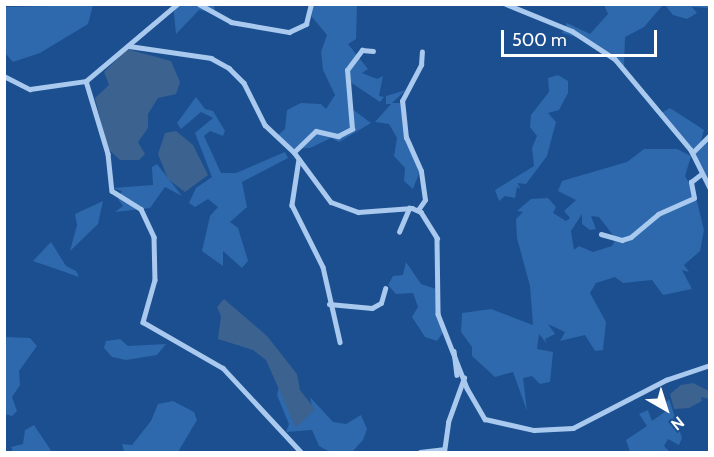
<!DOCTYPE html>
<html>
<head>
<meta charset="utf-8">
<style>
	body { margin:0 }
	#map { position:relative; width:714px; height:457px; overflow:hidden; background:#1b4f8f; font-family:Cabin,sans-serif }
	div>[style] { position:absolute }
	.green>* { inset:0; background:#2e69ad }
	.water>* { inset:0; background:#3c6290 }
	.minor>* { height:4.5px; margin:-2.25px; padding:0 2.25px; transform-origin:2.25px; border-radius:2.25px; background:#a9c9ee }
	span { translate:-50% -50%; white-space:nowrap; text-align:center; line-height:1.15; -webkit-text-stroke:4.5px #1b4f8f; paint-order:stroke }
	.frame { position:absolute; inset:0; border:6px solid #fff; pointer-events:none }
	.north { position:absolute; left:636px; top:379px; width:60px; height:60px; -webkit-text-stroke:4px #1b4f8f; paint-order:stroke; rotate:141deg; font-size:16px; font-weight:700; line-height:24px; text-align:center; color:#fff }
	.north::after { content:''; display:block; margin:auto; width:21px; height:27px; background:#fff; clip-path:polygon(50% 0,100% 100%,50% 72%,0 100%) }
	.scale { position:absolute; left:501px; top:30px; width:156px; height:27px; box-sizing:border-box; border:3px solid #fff; border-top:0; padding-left:8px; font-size:18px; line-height:21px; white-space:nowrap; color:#fff; -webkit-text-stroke:4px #1b4f8f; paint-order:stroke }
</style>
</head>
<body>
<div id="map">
	<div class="green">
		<i style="clip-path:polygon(173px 4px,214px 5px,215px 12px,199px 10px,176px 34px)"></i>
		<i style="clip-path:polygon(93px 5px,88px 24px,40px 53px,13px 62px,5px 53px,5px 7px)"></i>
		<i style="clip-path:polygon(311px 5px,357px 5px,356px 39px,348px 44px,368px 69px,362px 73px,377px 79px,383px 76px,379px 96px,384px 97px,380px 102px,350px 82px,352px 109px,371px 123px,339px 142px,331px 138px,310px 148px,293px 149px,278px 135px,285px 129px,287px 110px,301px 103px,321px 104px,326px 109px,335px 95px,323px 70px,321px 52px,327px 35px,312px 17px)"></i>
		<i style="clip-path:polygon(604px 5px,663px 5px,644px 27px,625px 37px,624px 67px,583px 39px,562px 33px,567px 23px,590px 34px,608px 14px)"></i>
		<i style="clip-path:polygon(665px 5px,709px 5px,709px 8px,692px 7px,697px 13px,687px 19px,673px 15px)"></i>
		<i style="clip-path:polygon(558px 75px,568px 81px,568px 93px,559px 110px,548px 113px,556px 122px,547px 156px,526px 184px,517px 183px,521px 189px,517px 187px,515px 198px,505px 196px,499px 201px,495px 190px,534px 166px,532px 148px,537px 136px,530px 127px,531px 115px,549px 92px,548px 78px)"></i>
		<i style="clip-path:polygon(406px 90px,392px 103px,401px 103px,403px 128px,420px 171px,413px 189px,404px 181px,405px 168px,394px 156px,397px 138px,389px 124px,375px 122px,391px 104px,386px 104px,386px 96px)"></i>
		<i style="clip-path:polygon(196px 97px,205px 109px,213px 111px,225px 131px,223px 136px,210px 131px,204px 136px,221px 173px,236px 173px,285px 152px,288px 158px,242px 182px,247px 207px,230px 222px,238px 228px,248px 261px,242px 268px,223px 251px,223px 266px,202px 251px,210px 216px,218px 207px,208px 199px,195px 207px,189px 203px,196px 188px,212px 177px,195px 133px,213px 118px,201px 112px,181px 129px,177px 123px)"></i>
		<i style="clip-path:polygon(670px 108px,704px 130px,701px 141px,709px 134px,709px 189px,693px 153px,661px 113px)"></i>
		<i style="clip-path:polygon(evenodd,644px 149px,677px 149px,691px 156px,685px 176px,695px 193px,704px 230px,700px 251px,684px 265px,689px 272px,682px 270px,692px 289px,663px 295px,652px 280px,623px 283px,615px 277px,596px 283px,590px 293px,606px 322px,603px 350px,595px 351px,585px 335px,560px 341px,565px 332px,548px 324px,555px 334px,545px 339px,547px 344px,539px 334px,537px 349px,553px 352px,550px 382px,540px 384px,532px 376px,523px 378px,527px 411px,513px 372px,495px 377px,472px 356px,472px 347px,461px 332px,462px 313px,491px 309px,533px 325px,530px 286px,517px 238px,516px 219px,523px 212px,517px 211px,531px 199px,548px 198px,556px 207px,553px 213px,566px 221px,570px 218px,564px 211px,576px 200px,558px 191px,562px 181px,627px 162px,644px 149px,582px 214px,582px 224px,590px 230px,596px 229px,591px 216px,599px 217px,616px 239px,612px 246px,593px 252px,579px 246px,574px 250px,571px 231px,582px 214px)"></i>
		<i style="clip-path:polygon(157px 164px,182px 196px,165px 187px,150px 208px,115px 212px,123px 206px,118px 199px,122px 191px,113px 188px,153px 185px,152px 167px)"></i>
		<i style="clip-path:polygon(103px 201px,98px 224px,70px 251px,77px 225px,75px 214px)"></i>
		<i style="clip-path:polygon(51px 242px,66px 266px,76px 271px,79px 277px,33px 261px)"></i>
		<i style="clip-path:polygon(406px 262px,421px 284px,436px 289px,444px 331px,437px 341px,425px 337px,412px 317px,418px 307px,413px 293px,396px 294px,388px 285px,393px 276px,403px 275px)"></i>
		<i style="clip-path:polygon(5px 337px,30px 338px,37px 346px,19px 371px,20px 385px,12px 397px,17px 411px,12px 416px,5px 414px)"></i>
		<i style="clip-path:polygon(120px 339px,128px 346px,166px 344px,157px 355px,126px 360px,112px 357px,104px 348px,106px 341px)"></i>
		<i style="clip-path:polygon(280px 382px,299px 423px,313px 411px,310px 397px,333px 422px,346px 424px,361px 415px,367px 429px,363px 440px,352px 452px,330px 452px,319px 446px,312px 430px,286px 432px,289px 424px,277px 395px)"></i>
		<i style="clip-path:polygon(669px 399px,682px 438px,679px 445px,668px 439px,664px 446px,670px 452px,630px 452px,626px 440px,647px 426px,639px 414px,648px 410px,652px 421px,666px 411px,663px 406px)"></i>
		<i style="clip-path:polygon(173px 401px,194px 412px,197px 420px,178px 452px,124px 451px,122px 444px,132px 445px,151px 421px,158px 404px)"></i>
		<i style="clip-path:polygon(34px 425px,52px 452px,13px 452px,11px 447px,23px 444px,25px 430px)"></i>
	</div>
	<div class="water">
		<i style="clip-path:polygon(127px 49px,171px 61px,180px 82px,176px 94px,158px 98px,148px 114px,148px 128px,138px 142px,145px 154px,139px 160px,120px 160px,108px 149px,95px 98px,109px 85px,104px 72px)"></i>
		<i style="clip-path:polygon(176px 131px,193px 145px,208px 175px,185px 192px,168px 179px,158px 154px,165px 133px)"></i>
		<i style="clip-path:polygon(224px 299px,267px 336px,297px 374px,300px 390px,315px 409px,296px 428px,266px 360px,253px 350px,218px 339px,221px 316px,217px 307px)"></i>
		<i style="clip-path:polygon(693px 383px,709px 391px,709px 399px,701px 397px,702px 401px,689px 408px,674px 409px,670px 394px,681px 385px)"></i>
	</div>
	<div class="minor">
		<i style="left:199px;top:4px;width:37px;rotate:29deg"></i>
		<i style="left:231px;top:22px;width:59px;rotate:9.8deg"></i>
		<i style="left:289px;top:32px;width:19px;rotate:-25deg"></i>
		<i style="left:306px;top:24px;width:21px;rotate:-76deg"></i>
		<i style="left:506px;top:4px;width:71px;rotate:22.2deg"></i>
		<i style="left:572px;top:31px;width:51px;rotate:33.1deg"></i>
		<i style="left:615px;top:59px;width:119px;rotate:50.1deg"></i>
		<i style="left:691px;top:150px;width:42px;rotate:63.4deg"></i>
		<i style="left:129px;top:46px;width:83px;rotate:8.3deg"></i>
		<i style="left:211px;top:58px;width:21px;rotate:29deg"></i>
		<i style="left:229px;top:68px;width:21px;rotate:45deg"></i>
		<i style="left:244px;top:83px;width:47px;rotate:63.4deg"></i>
		<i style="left:265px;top:125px;width:40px;rotate:43deg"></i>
		<i style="left:294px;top:152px;width:62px;rotate:53.5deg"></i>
		<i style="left:331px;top:202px;width:29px;rotate:20deg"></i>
		<i style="left:358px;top:212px;width:54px;rotate:-4.2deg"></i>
		<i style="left:412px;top:208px;width:10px;rotate:24deg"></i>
		<i style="left:421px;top:212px;width:31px;rotate:58deg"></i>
		<i style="left:437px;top:238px;width:76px;rotate:89.2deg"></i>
		<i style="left:438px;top:314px;width:79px;rotate:68.6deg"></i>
		<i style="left:467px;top:388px;width:36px;rotate:60deg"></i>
		<i style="left:485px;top:419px;width:50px;rotate:12.7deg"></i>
		<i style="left:534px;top:430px;width:39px;rotate:-3deg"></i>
		<i style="left:573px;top:428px;width:105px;rotate:-27.3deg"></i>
		<i style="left:666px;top:380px;width:46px;rotate:-18.8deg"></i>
		<i style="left:4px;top:76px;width:29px;rotate:27deg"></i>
		<i style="left:30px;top:89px;width:57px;rotate:-8.1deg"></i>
		<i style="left:86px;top:81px;width:119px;rotate:-40.2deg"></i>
		<i style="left:86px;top:81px;width:76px;rotate:73.2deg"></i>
		<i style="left:108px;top:154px;width:37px;rotate:84deg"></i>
		<i style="left:112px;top:191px;width:34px;rotate:32deg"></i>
		<i style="left:141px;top:209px;width:31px;rotate:65deg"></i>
		<i style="left:154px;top:237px;width:43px;rotate:88.7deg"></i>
		<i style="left:155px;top:280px;width:44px;rotate:105.9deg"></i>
		<i style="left:143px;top:322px;width:92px;rotate:29.9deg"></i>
		<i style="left:223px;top:368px;width:115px;rotate:47.1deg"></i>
		<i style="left:294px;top:152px;width:30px;rotate:-44deg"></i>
		<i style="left:316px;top:131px;width:23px;rotate:13deg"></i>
		<i style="left:338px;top:136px;width:16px;rotate:-27deg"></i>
		<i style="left:352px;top:129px;width:59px;rotate:-94.8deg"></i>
		<i style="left:347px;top:70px;width:25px;rotate:-53deg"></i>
		<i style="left:362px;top:50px;width:11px;rotate:5deg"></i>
		<i style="left:692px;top:153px;width:25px;rotate:-45deg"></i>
		<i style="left:299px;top:159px;width:47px;rotate:98.7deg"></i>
		<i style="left:292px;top:205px;width:69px;rotate:63.4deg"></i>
		<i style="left:323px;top:267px;width:77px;rotate:77.2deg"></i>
		<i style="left:418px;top:210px;width:12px;rotate:-55deg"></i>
		<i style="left:425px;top:200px;width:29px;rotate:-98deg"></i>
		<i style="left:421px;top:171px;width:36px;rotate:-114deg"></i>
		<i style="left:406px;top:138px;width:37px;rotate:-96deg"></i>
		<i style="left:402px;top:101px;width:41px;rotate:-62.2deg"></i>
		<i style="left:421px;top:65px;width:13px;rotate:-86deg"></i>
		<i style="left:399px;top:232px;width:26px;rotate:-67deg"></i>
		<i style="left:601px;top:234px;width:22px;rotate:16deg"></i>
		<i style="left:622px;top:240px;width:9px;rotate:-18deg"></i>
		<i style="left:631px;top:237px;width:35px;rotate:-40deg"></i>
		<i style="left:658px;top:214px;width:39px;rotate:-24deg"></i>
		<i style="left:694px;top:198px;width:16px;rotate:-101deg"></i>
		<i style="left:691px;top:182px;width:11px;rotate:-38deg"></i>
		<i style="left:329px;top:304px;width:43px;rotate:5.3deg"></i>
		<i style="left:372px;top:308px;width:10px;rotate:-29deg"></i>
		<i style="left:381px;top:303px;width:15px;rotate:-74deg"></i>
		<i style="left:454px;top:351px;width:24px;rotate:83deg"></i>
		<i style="left:420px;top:452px;width:23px;rotate:-7deg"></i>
		<i style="left:444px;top:452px;width:30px;rotate:-82deg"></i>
		<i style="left:448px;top:422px;width:47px;rotate:-70deg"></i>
	</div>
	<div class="frame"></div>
	<div class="north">N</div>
	<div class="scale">500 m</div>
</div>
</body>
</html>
